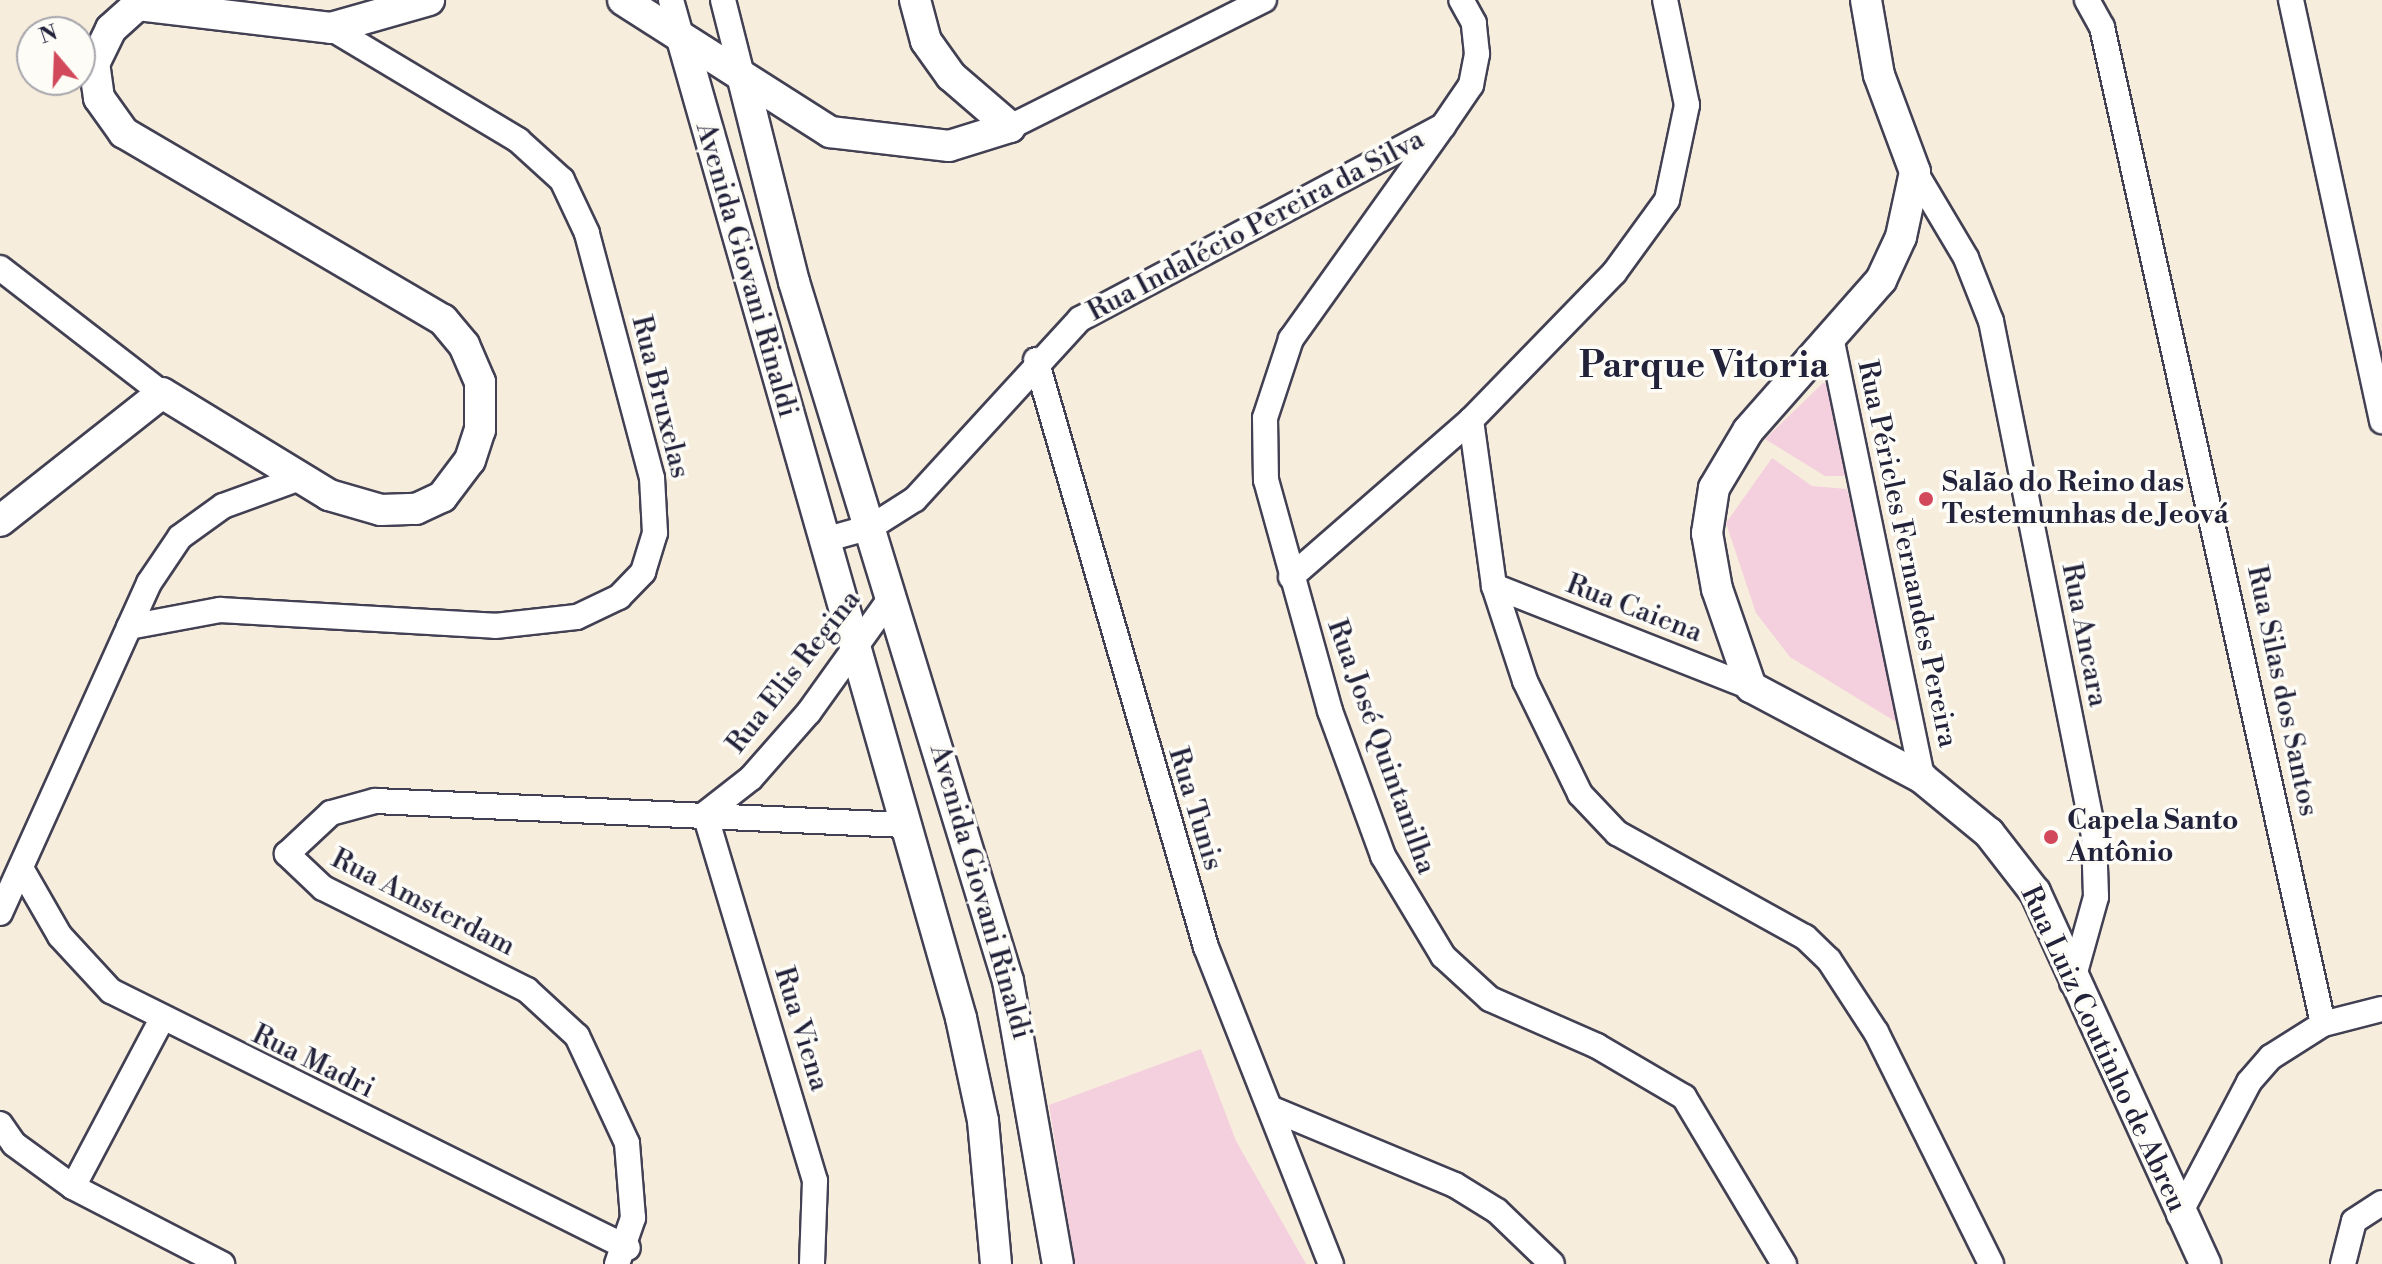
<!DOCTYPE html>
<html>
<head>
<meta charset="utf-8">
<style>
	body { margin:0 }
	#map { position:relative; width:2382px; height:1264px; overflow:hidden; background:#f7eddc; font-family:"Libre Bodoni",serif }
	div>[style] { position:absolute }
	.built>* { inset:0; background:#f4cfde }
	.roads { filter:drop-shadow(2px 0 #424053) drop-shadow(-2px 0 #424053) drop-shadow(0 2px #424053) drop-shadow(0 -2px #424053) }
	.minor>* { height:24px; margin:-12px; padding:0 12px; transform-origin:12px; border-radius:12px; background:#fff }
	.tertiary>* { height:30px; margin:-15px; padding:0 15px; transform-origin:15px; border-radius:15px; background:#fff }
	.dots>* { width:22px; height:22px; translate:-50% -50%; box-sizing:border-box; border:4px solid #fdfcf7; border-radius:50% }
	span { translate:-50% -50%; white-space:nowrap; text-align:center; line-height:1.15; -webkit-text-stroke:7px #fdfcf7; paint-order:stroke }
	.street-label { font-size:28px; color:#22223b }
	.poi-label { font-size:28px; color:#22223b; font-weight:700 }
	.left { translate:0 -50%; text-align:left }
	.district-label { font-size:36px; color:#22223b; font-weight:700 }
	.north { position:absolute; left:16px; top:16px; width:80px; height:80px; box-sizing:border-box; background:#fdfcf7; border:2px solid #a5a5ac; border-radius:50%; rotate:341deg; font-size:22px; font-weight:700; line-height:32px; text-align:center; color:#22223b }
	.north::after { content:''; display:block; margin:auto; width:28px; height:36px; background:#d1495b; clip-path:polygon(50% 0,100% 100%,50% 72%,0 100%) }
</style>
</head>
<body>
<div id="map">
	<div class="built">
		<i style="clip-path:polygon(1823px 383px,1835px 385px,1850px 476px,1825px 476px,1765px 439px)"></i>
		<i style="clip-path:polygon(1772px 458px,1812px 486px,1847px 489px,1906px 728px,1790px 657px,1756px 613px,1726px 523px)"></i>
		<i style="clip-path:polygon(1201px 1049px,1236px 1141px,1306px 1264px,1075px 1264px,1049px 1105px)"></i>
	</div>
	<div class="roads">
		<div class="minor">
			<i style="left:671px;top:0;width:41px;rotate:74.2deg"></i>
			<i style="left:723px;top:0;width:81px;rotate:75.8deg"></i>
			<i style="left:2087px;top:0;width:31px;rotate:61deg"></i>
			<i style="left:2102px;top:27px;width:1021px;rotate:77.5deg"></i>
			<i style="left:2291px;top:0;width:431px;rotate:77.8deg"></i>
			<i style="left:1443px;top:126px;width:262px;rotate:125.5deg"></i>
			<i style="left:1291px;top:339px;width:83px;rotate:108.2deg"></i>
			<i style="left:1265px;top:418px;width:62px;rotate:89.1deg"></i>
			<i style="left:1266px;top:480px;width:240px;rotate:74.5deg"></i>
			<i style="left:1330px;top:711px;width:154px;rotate:69.9deg"></i>
			<i style="left:1383px;top:856px;width:117px;rotate:59deg"></i>
			<i style="left:1443px;top:956px;width:64px;rotate:42.5deg"></i>
			<i style="left:1490px;top:999px;width:117px;rotate:23.7deg"></i>
			<i style="left:1597px;top:1046px;width:101px;rotate:30.4deg"></i>
			<i style="left:1684px;top:1097px;width:195px;rotate:59.1deg"></i>
			<i style="left:1010px;top:127px;width:284px;rotate:-26.6deg"></i>
			<i style="left:1915px;top:172px;width:100px;rotate:59.3deg"></i>
			<i style="left:1966px;top:258px;width:68px;rotate:68.4deg"></i>
			<i style="left:1991px;top:321px;width:525px;rotate:78.69deg"></i>
			<i style="left:2094px;top:836px;width:61px;rotate:88.1deg"></i>
			<i style="left:2096px;top:897px;width:89px;rotate:105.6deg"></i>
			<i style="left:0;top:268px;width:205px;rotate:37.7deg"></i>
			<i style="left:1832px;top:342px;width:445px;rotate:78.3deg"></i>
			<i style="left:1036px;top:360px;width:611px;rotate:73.85deg"></i>
			<i style="left:1206px;top:947px;width:341px;rotate:68.5deg"></i>
			<i style="left:1471px;top:420px;width:168px;rotate:82.1deg"></i>
			<i style="left:1494px;top:586px;width:100px;rotate:71.9deg"></i>
			<i style="left:1525px;top:681px;width:126px;rotate:64deg"></i>
			<i style="left:1580px;top:794px;width:54px;rotate:46.5deg"></i>
			<i style="left:1617px;top:833px;width:215px;rotate:29deg"></i>
			<i style="left:1805px;top:937px;width:33px;rotate:44deg"></i>
			<i style="left:1829px;top:960px;width:86px;rotate:56.9deg"></i>
			<i style="left:1876px;top:1032px;width:259px;rotate:63.6deg"></i>
			<i style="left:824px;top:540px;width:49px;rotate:-15.5deg"></i>
			<i style="left:871px;top:527px;width:52px;rotate:-32.5deg"></i>
			<i style="left:915px;top:499px;width:244px;rotate:-47.5deg"></i>
			<i style="left:1080px;top:319px;width:411px;rotate:-28deg"></i>
			<i style="left:1443px;top:126px;width:50px;rotate:-55.7deg"></i>
			<i style="left:1471px;top:85px;width:32px;rotate:-79deg"></i>
			<i style="left:1477px;top:54px;width:31px;rotate:-96deg"></i>
			<i style="left:1474px;top:23px;width:26px;rotate:-119deg"></i>
			<i style="left:1291px;top:577px;width:239px;rotate:-41.1deg"></i>
			<i style="left:1471px;top:420px;width:205px;rotate:-45.8deg"></i>
			<i style="left:1614px;top:273px;width:90px;rotate:-54deg"></i>
			<i style="left:1667px;top:200px;width:97px;rotate:-78.1deg"></i>
			<i style="left:1687px;top:105px;width:107px;rotate:-101.8deg"></i>
			<i style="left:1494px;top:586px;width:276px;rotate:21.5deg"></i>
			<i style="left:129px;top:627px;width:93px;rotate:-10.6deg"></i>
			<i style="left:220px;top:610px;width:275px;rotate:3.3deg"></i>
			<i style="left:495px;top:626px;width:82px;rotate:-6.3deg"></i>
			<i style="left:577px;top:617px;width:47px;rotate:-25.5deg"></i>
			<i style="left:619px;top:597px;width:35px;rotate:-46deg"></i>
			<i style="left:643px;top:572px;width:41px;rotate:-72.9deg"></i>
			<i style="left:655px;top:533px;width:55px;rotate:-93.1deg"></i>
			<i style="left:652px;top:478px;width:253px;rotate:-104.9deg"></i>
			<i style="left:587px;top:233px;width:59px;rotate:-115.3deg"></i>
			<i style="left:562px;top:180px;width:59px;rotate:-137.7deg"></i>
			<i style="left:518px;top:140px;width:218px;rotate:-149.1deg"></i>
			<i style="left:705px;top:814px;width:383px;rotate:73.3deg"></i>
			<i style="left:815px;top:1181px;width:83px;rotate:92.1deg"></i>
			<i style="left:705px;top:814px;width:58px;rotate:-38deg"></i>
			<i style="left:751px;top:778px;width:88px;rotate:-48.7deg"></i>
			<i style="left:809px;top:712px;width:143px;rotate:-54.4deg"></i>
			<i style="left:22px;top:870px;width:76px;rotate:60.1deg"></i>
			<i style="left:60px;top:936px;width:75px;rotate:47.2deg"></i>
			<i style="left:111px;top:991px;width:577px;rotate:26.43deg"></i>
			<i style="left:0;top:913px;width:362px;rotate:-65.7deg"></i>
			<i style="left:149px;top:583px;width:55px;rotate:-56deg"></i>
			<i style="left:180px;top:537px;width:53px;rotate:-35.8deg"></i>
			<i style="left:223px;top:506px;width:79px;rotate:-20deg"></i>
			<i style="left:1270px;top:1108px;width:200px;rotate:22.6deg"></i>
			<i style="left:1455px;top:1185px;width:49px;rotate:31.8deg"></i>
			<i style="left:1497px;top:1211px;width:76px;rotate:43.9deg"></i>
			<i style="left:0;top:1124px;width:24px;rotate:55deg"></i>
			<i style="left:14px;top:1144px;width:73px;rotate:36.1deg"></i>
			<i style="left:73px;top:1187px;width:168px;rotate:27.3deg"></i>
			<i style="left:73px;top:1187px;width:188px;rotate:-62.1deg"></i>
			<i style="left:2179px;top:1215px;width:150px;rotate:-62.2deg"></i>
			<i style="left:2249px;top:1082px;width:33px;rotate:-49deg"></i>
			<i style="left:2271px;top:1057px;width:62px;rotate:-32.4deg"></i>
			<i style="left:2323px;top:1024px;width:61px;rotate:-14.3deg"></i>
			<i style="left:617px;top:1264px;width:49px;rotate:-70.8deg"></i>
			<i style="left:633px;top:1218px;width:75px;rotate:-94.6deg"></i>
			<i style="left:627px;top:1143px;width:118px;rotate:-115deg"></i>
			<i style="left:577px;top:1036px;width:68px;rotate:-137.4deg"></i>
			<i style="left:527px;top:990px;width:228px;rotate:-153.4deg"></i>
			<i style="left:323px;top:888px;width:50px;rotate:-136.6deg"></i>
			<i style="left:287px;top:854px;width:60px;rotate:-43deg"></i>
			<i style="left:331px;top:813px;width:46px;rotate:-15.3deg"></i>
			<i style="left:375px;top:801px;width:529px;rotate:2.6deg"></i>
			<i style="left:2343px;top:1264px;width:44px;rotate:-75.7deg"></i>
			<i style="left:2354px;top:1221px;width:33px;rotate:-33deg"></i>
		</div>
		<div class="tertiary">
			<i style="left:623px;top:0;width:246px;rotate:32.5deg"></i>
			<i style="left:830px;top:132px;width:120px;rotate:6.7deg"></i>
			<i style="left:949px;top:146px;width:64px;rotate:-17.3deg"></i>
			<i style="left:915px;top:0;width:42px;rotate:75deg"></i>
			<i style="left:926px;top:41px;width:43px;rotate:54.5deg"></i>
			<i style="left:951px;top:76px;width:78px;rotate:40.8deg"></i>
			<i style="left:1866px;top:0;width:76px;rotate:80.2deg"></i>
			<i style="left:1879px;top:75px;width:103px;rotate:69.6deg"></i>
			<i style="left:1915px;top:172px;width:66px;rotate:102.2deg"></i>
			<i style="left:1901px;top:237px;width:47px;rotate:114.9deg"></i>
			<i style="left:1881px;top:280px;width:201px;rotate:131.4deg"></i>
			<i style="left:1748px;top:431px;width:66px;rotate:120.8deg"></i>
			<i style="left:1714px;top:488px;width:46px;rotate:98.8deg"></i>
			<i style="left:1707px;top:533px;width:57px;rotate:79.9deg"></i>
			<i style="left:1717px;top:589px;width:104px;rotate:70.9deg"></i>
			<i style="left:1751px;top:687px;width:194px;rotate:28deg"></i>
			<i style="left:1922px;top:778px;width:87px;rotate:39.4deg"></i>
			<i style="left:1989px;top:833px;width:75px;rotate:52.1deg"></i>
			<i style="left:2035px;top:892px;width:409px;rotate:65.4deg"></i>
			<i style="left:682px;top:39px;width:1018px;rotate:74.09deg"></i>
			<i style="left:961px;top:1018px;width:105px;rotate:77.9deg"></i>
			<i style="left:983px;top:1121px;width:144px;rotate:84.8deg"></i>
			<i style="left:743px;top:79px;width:209px;rotate:75.9deg"></i>
			<i style="left:794px;top:282px;width:731px;rotate:72.98deg"></i>
			<i style="left:1008px;top:981px;width:287px;rotate:80deg"></i>
			<i style="left:0;top:521px;width:206px;rotate:-38.3deg"></i>
			<i style="left:162px;top:393px;width:196px;rotate:31.4deg"></i>
			<i style="left:329px;top:495px;width:54px;rotate:16.1deg"></i>
			<i style="left:381px;top:510px;width:35px;rotate:-2deg"></i>
			<i style="left:416px;top:509px;width:29px;rotate:-25deg"></i>
			<i style="left:442px;top:497px;width:46px;rotate:-52.9deg"></i>
			<i style="left:470px;top:460px;width:32px;rotate:-72deg"></i>
			<i style="left:480px;top:430px;width:48px;rotate:-90deg"></i>
			<i style="left:480px;top:382px;width:40px;rotate:-113.4deg"></i>
			<i style="left:464px;top:345px;width:33px;rotate:-130deg"></i>
			<i style="left:443px;top:320px;width:370px;rotate:-149.6deg"></i>
			<i style="left:124px;top:133px;width:43px;rotate:-125.5deg"></i>
			<i style="left:99px;top:98px;width:34px;rotate:-98deg"></i>
			<i style="left:94px;top:64px;width:39px;rotate:-64deg"></i>
			<i style="left:111px;top:29px;width:36px;rotate:-42deg"></i>
			<i style="left:138px;top:5px;width:194px;rotate:6.8deg"></i>
			<i style="left:331px;top:28px;width:102px;rotate:-15.9deg"></i>
		</div>
	</div>
	<div class="dots">
		<i style="left:1926px;top:499px;background:#d1495b"></i>
		<i style="left:2051px;top:837px;background:#d1495b"></i>
	</div>
	<div class="street-label">
		<span style="left:1256px;top:226px;rotate:-28deg">Rua Indalécio Pereira da Silva</span>
		<span style="left:746px;top:270px;rotate:74deg">Avenida Giovani Rinaldi</span>
		<span style="left:660px;top:397px;rotate:76deg">Rua Bruxelas</span>
		<span style="left:1907px;top:554px;rotate:78deg">Rua Péricles Fernandes Pereira</span>
		<span style="left:1634px;top:609px;rotate:21deg">Rua Caiena</span>
		<span style="left:2084px;top:635px;rotate:79deg">Rua Ancara</span>
		<span style="left:794px;top:672px;rotate:-52deg">Rua Elis Regina</span>
		<span style="left:2282px;top:691px;rotate:78deg">Rua Silas dos Santos</span>
		<span style="left:1381px;top:747px;rotate:70deg">Rua José Quintanilha</span>
		<span style="left:1195px;top:809px;rotate:73deg">Rua Tunis</span>
		<span style="left:980px;top:892px;rotate:74deg">Avenida Giovani Rinaldi</span>
		<span style="left:423px;top:903px;rotate:27deg">Rua Amsterdam</span>
		<span style="left:801px;top:1029px;rotate:73deg">Rua Viena</span>
		<span style="left:2103px;top:1049px;rotate:65deg">Rua Luiz Coutinho de Abreu</span>
		<span style="left:313px;top:1062px;rotate:26deg">Rua Madri</span>
	</div>
	<div class="poi-label">
		<span class="left" style="left:1942px;top:499px">Salão do Reino das<br>Testemunhas de Jeová</span>
		<span class="left" style="left:2067px;top:837px">Capela Santo<br>Antônio</span>
	</div>
	<div class="district-label">
		<span style="left:1704px;top:367px">Parque Vitoria</span>
	</div>
	<div class="north">N</div>
</div>
</body>
</html>
